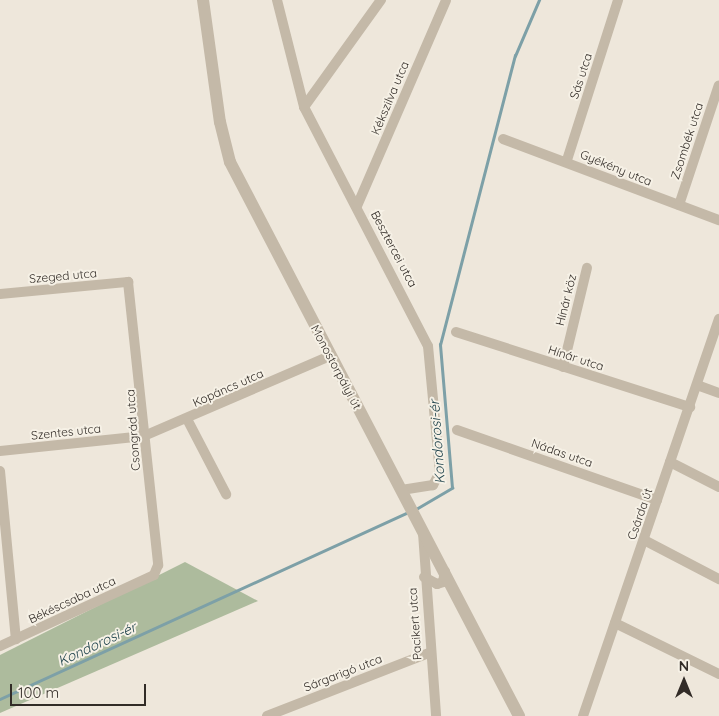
<!DOCTYPE html>
<html>
<head>
<meta charset="utf-8">
<style>
	body { margin:0 }
	#map { position:relative; width:719px; height:716px; overflow:hidden; background:#eee7db; font-family:Quicksand,sans-serif }
	div>[style] { position:absolute }
	.green>* { inset:0; background:#adbb9d }
	.stream>* { height:2.5px; margin:-1.25px; padding:0 1.25px; transform-origin:1.25px; border-radius:1.25px; background:#7da0a7 }
	.minor>* { height:10px; margin:-5px; padding:0 5px; transform-origin:5px; border-radius:5px; background:#c4b9a8 }
	.tertiary>* { height:12px; margin:-6px; padding:0 6px; transform-origin:6px; border-radius:6px; background:#c4b9a8 }
	span { translate:-50% -50%; white-space:nowrap; text-align:center; line-height:1.15; -webkit-text-stroke:4px #f6f1e6; paint-order:stroke }
	.street-label { font-size:12px; color:#322c27 }
	.water-label { font-size:14px; color:#22454e; font-style:italic }
	.north { position:absolute; left:659px; top:656px; width:50px; height:50px; -webkit-text-stroke:4px #f6f1e6; paint-order:stroke; rotate:0deg; font-size:14px; font-weight:700; line-height:20px; text-align:center; color:#322c27 }
	.north::after { content:''; display:block; margin:auto; width:18px; height:22px; background:#322c27; clip-path:polygon(50% 0,100% 100%,50% 72%,0 100%) }
	.scale { position:absolute; left:10px; top:684px; width:136px; height:22px; box-sizing:border-box; border:2px solid #322c27; border-top:0; padding-left:6px; font-size:15px; line-height:18px; white-space:nowrap; color:#322c27; -webkit-text-stroke:4px #f6f1e6; paint-order:stroke }
</style>
</head>
<body>
<div id="map">
	<div class="green">
		<i style="clip-path:polygon(185px 562px,258px 601px,0 713px,0 655px)"></i>
	</div>
	<div class="stream">
		<i style="left:416px;top:509px;width:42px;rotate:-30.3deg"></i>
		<i style="left:452px;top:488px;width:144px;rotate:-94.8deg"></i>
		<i style="left:440px;top:345px;width:299px;rotate:-75.5deg"></i>
		<i style="left:515px;top:56px;width:61px;rotate:-66.8deg"></i>
		<i style="left:0;top:699px;width:449px;rotate:-24.6deg"></i>
	</div>
	<div class="minor">
		<i style="left:277px;top:0;width:110px;rotate:75.8deg"></i>
		<i style="left:304px;top:107px;width:269px;rotate:62.6deg"></i>
		<i style="left:428px;top:346px;width:127px;rotate:84.6deg"></i>
		<i style="left:440px;top:472px;width:15px;rotate:118deg"></i>
		<i style="left:433px;top:485px;width:32px;rotate:171deg"></i>
		<i style="left:304px;top:107px;width:132px;rotate:-54.3deg"></i>
		<i style="left:503px;top:139px;width:231px;rotate:20.6deg"></i>
		<i style="left:567px;top:160px;width:168px;rotate:-72.3deg"></i>
		<i style="left:679px;top:205px;width:126px;rotate:-71.6deg"></i>
		<i style="left:357px;top:206px;width:224px;rotate:-66.6deg"></i>
		<i style="left:0;top:294px;width:129px;rotate:-5.4deg"></i>
		<i style="left:128px;top:282px;width:285px;rotate:83.9deg"></i>
		<i style="left:158px;top:565px;width:11px;rotate:112deg"></i>
		<i style="left:154px;top:575px;width:170px;rotate:155.2deg"></i>
		<i style="left:456px;top:332px;width:246px;rotate:17.8deg"></i>
		<i style="left:563px;top:367px;width:102px;rotate:-76.4deg"></i>
		<i style="left:697px;top:385px;width:23px;rotate:20deg"></i>
		<i style="left:187px;top:419px;width:85px;rotate:62.5deg"></i>
		<i style="left:457px;top:430px;width:212px;rotate:19.3deg"></i>
		<i style="left:0;top:451px;width:145px;rotate:-5.9deg"></i>
		<i style="left:144px;top:436px;width:202px;rotate:-23.3deg"></i>
		<i style="left:670px;top:462px;width:55px;rotate:27deg"></i>
		<i style="left:0;top:471px;width:169px;rotate:84.6deg"></i>
		<i style="left:423px;top:533px;width:183px;rotate:85.9deg"></i>
		<i style="left:644px;top:540px;width:85px;rotate:27.5deg"></i>
		<i style="left:424px;top:577px;width:15px;rotate:28deg"></i>
		<i style="left:437px;top:584px;width:6px;rotate:-18deg"></i>
		<i style="left:443px;top:582px;width:11px;rotate:-80deg"></i>
		<i style="left:615px;top:623px;width:116px;rotate:26.1deg"></i>
		<i style="left:267px;top:716px;width:174px;rotate:-21.3deg"></i>
		<i style="left:583px;top:716px;width:420px;rotate:-71.1deg"></i>
	</div>
	<div class="tertiary">
		<i style="left:203px;top:0;width:123px;rotate:82.1deg"></i>
		<i style="left:220px;top:122px;width:41px;rotate:76deg"></i>
		<i style="left:230px;top:162px;width:625px;rotate:62.45deg"></i>
	</div>
	<div class="street-label">
		<span style="left:581px;top:76px;rotate:-72deg">Sás utca</span>
		<span style="left:390px;top:98px;rotate:-67deg">Kékszilva utca</span>
		<span style="left:687px;top:141px;rotate:-72deg">Zsombék utca</span>
		<span style="left:616px;top:168px;rotate:22deg">Gyékény utca</span>
		<span style="left:394px;top:249px;rotate:62deg">Besztercei utca</span>
		<span style="left:63px;top:276px;rotate:-5deg">Szeged utca</span>
		<span style="left:566px;top:300px;rotate:-76deg">Hínár köz</span>
		<span style="left:576px;top:358px;rotate:18deg">Hínár utca</span>
		<span style="left:336px;top:367px;rotate:62deg">Monostorpályi út</span>
		<span style="left:228px;top:388px;rotate:-24deg">Kopáncs utca</span>
		<span style="left:133px;top:430px;rotate:-94deg">Csongrád utca</span>
		<span style="left:66px;top:432px;rotate:-6deg">Szentes utca</span>
		<span style="left:562px;top:453px;rotate:19deg">Nádas utca</span>
		<span style="left:640px;top:514px;rotate:-71deg">Csárda út</span>
		<span style="left:72px;top:600px;rotate:-25deg">Békéscsaba utca</span>
		<span style="left:415px;top:624px;rotate:-94deg">Pacikert utca</span>
		<span style="left:343px;top:673px;rotate:-21deg">Sárgarigó utca</span>
	</div>
	<div class="water-label">
		<span style="left:437px;top:442px;rotate:-94deg">Kondorosi-ér</span>
		<span style="left:97px;top:644px;rotate:-25deg">Kondorosi-ér</span>
	</div>
	<div class="north">N</div>
	<div class="scale">100 m</div>
</div>
</body>
</html>
